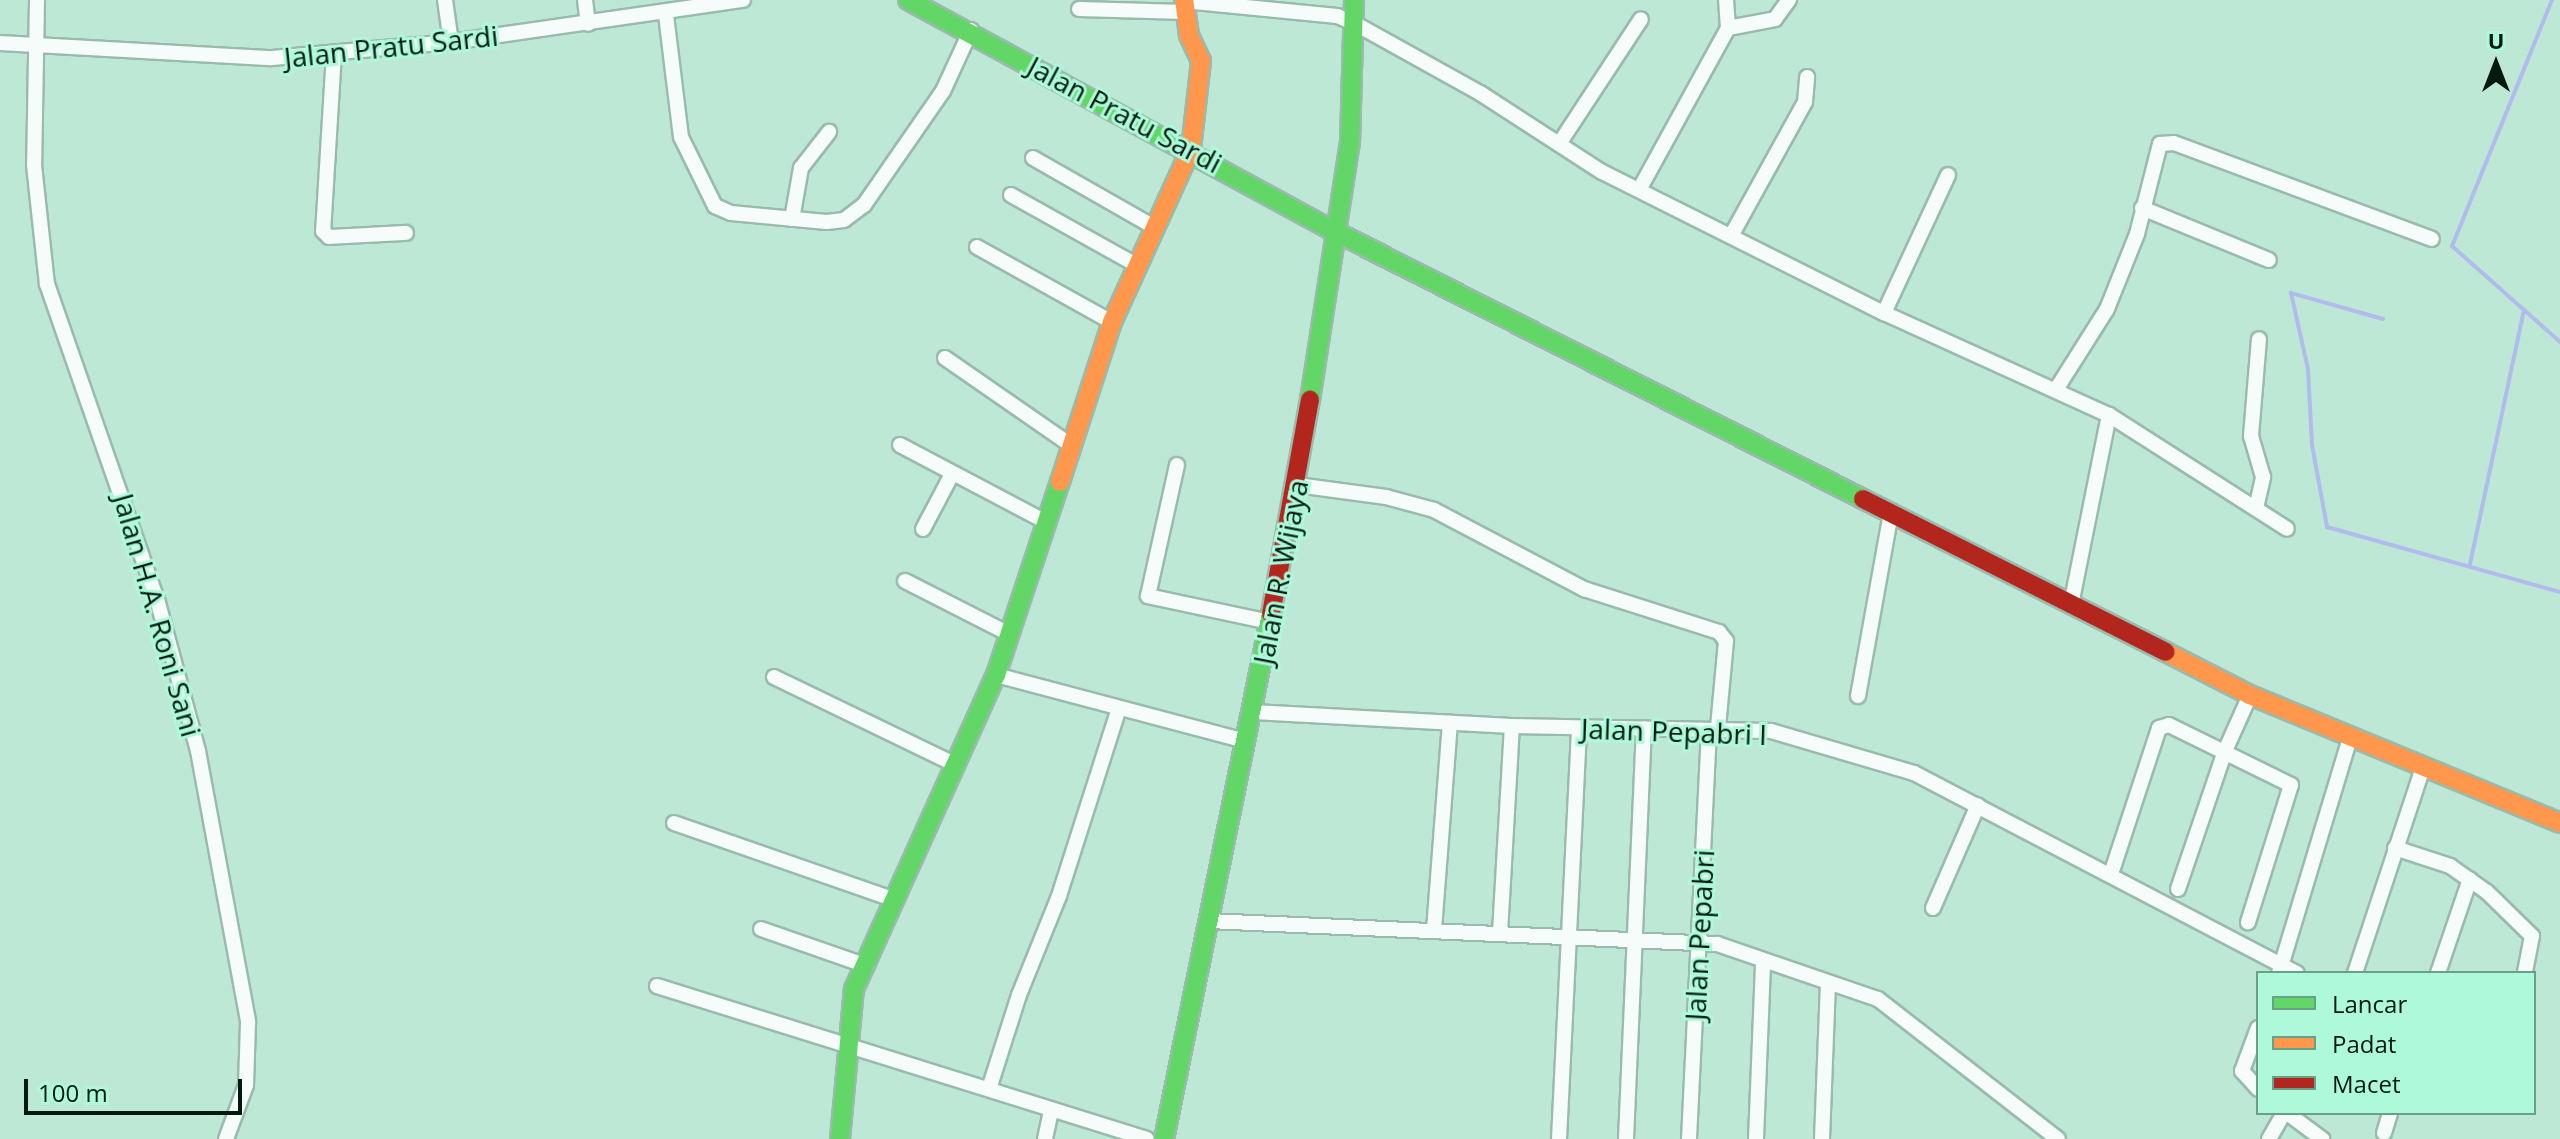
<!DOCTYPE html>
<html>
<head>
<meta charset="utf-8">
<style>
	body { margin:0 }
	#map { position:relative; width:2560px; height:1139px; overflow:hidden; background:#bee8d6; font-family:"Open Sans",sans-serif }
	div>[style] { position:absolute }
	.stream>* { height:4px; margin:-2px; padding:0 2px; transform-origin:2px; border-radius:2px; background:#b1bbec }
	.roads { filter:drop-shadow(2px 0 #99baac) drop-shadow(-2px 0 #99baac) drop-shadow(0 2px #99baac) drop-shadow(0 -2px #99baac) }
	.street>* { height:14px; margin:-7px; padding:0 7px; transform-origin:7px; border-radius:7px; background:#f5fcf9 }
	.fast>* { height:18px; margin:-9px; padding:0 9px; transform-origin:9px; border-radius:9px; background:#63d668 }
	.slow>* { height:18px; margin:-9px; padding:0 9px; transform-origin:9px; border-radius:9px; background:#ff974d }
	.jam>* { height:18px; margin:-9px; padding:0 9px; transform-origin:9px; border-radius:9px; background:#b3261e }
	span { translate:-50% -50%; white-space:nowrap; text-align:center; line-height:1.15; -webkit-text-stroke:6px #adf9d9; paint-order:stroke }
	.street-label { font-size:28px; color:#001a10 }
	.legend { position:absolute; left:2256px; top:971px; width:280px; height:144px; box-sizing:border-box; background:#adf9d9; border:2px solid #68a089; margin:0; padding:10px 14px; list-style:none; font-size:24px; color:#001a10 }
	.legend li { display:flex; align-items:center; gap:16px; height:40px }
	.legend b { width:40px; border:2px solid #68a089 }
	.north { position:absolute; left:2456px; top:24px; width:80px; height:80px; -webkit-text-stroke:6px #adf9d9; paint-order:stroke; rotate:0deg; font-size:22px; font-weight:700; line-height:32px; text-align:center; color:#001a10 }
	.north::after { content:''; display:block; margin:auto; width:28px; height:36px; background:#001a10; clip-path:polygon(50% 0,100% 100%,50% 72%,0 100%) }
	.scale { position:absolute; left:24px; top:1079px; width:218px; height:36px; box-sizing:border-box; border:4px solid #001a10; border-top:0; padding-left:10px; font-size:24px; line-height:28px; white-space:nowrap; color:#001a10; -webkit-text-stroke:6px #adf9d9; paint-order:stroke }
</style>
</head>
<body>
<div id="map">
	<div class="stream">
		<i style="left:2552px;top:0;width:266px;rotate:112.1deg"></i>
		<i style="left:2452px;top:246px;width:144px;rotate:41.6deg"></i>
		<i style="left:2383px;top:319px;width:96px;rotate:-164.2deg"></i>
		<i style="left:2291px;top:293px;width:78px;rotate:77.4deg"></i>
		<i style="left:2308px;top:369px;width:76px;rotate:87deg"></i>
		<i style="left:2312px;top:445px;width:83px;rotate:79.6deg"></i>
		<i style="left:2327px;top:527px;width:242px;rotate:15.6deg"></i>
		<i style="left:2470px;top:564px;width:260px;rotate:-78deg"></i>
	</div>
	<div class="roads">
		<div class="street">
			<i style="left:37px;top:0;width:165px;rotate:91deg"></i>
			<i style="left:34px;top:165px;width:120px;rotate:83.8deg"></i>
			<i style="left:47px;top:284px;width:334px;rotate:70.8deg"></i>
			<i style="left:157px;top:599px;width:157px;rotate:74.9deg"></i>
			<i style="left:198px;top:751px;width:276px;rotate:79.5deg"></i>
			<i style="left:248px;top:1022px;width:63px;rotate:91.8deg"></i>
			<i style="left:246px;top:1085px;width:58px;rotate:110.3deg"></i>
			<i style="left:445px;top:0;width:42px;rotate:81.9deg"></i>
			<i style="left:585px;top:0;width:24px;rotate:83deg"></i>
			<i style="left:1184px;top:1px;width:154px;rotate:5.6deg"></i>
			<i style="left:1337px;top:16px;width:18px;rotate:22deg"></i>
			<i style="left:1354px;top:23px;width:144px;rotate:29.1deg"></i>
			<i style="left:1480px;top:93px;width:145px;rotate:32.9deg"></i>
			<i style="left:1602px;top:172px;width:315px;rotate:26.6deg"></i>
			<i style="left:1884px;top:313px;width:247px;rotate:24.4deg"></i>
			<i style="left:2109px;top:415px;width:211px;rotate:32.6deg"></i>
			<i style="left:1079px;top:9px;width:106px;rotate:1.6deg"></i>
			<i style="left:666px;top:15px;width:123px;rotate:83deg"></i>
			<i style="left:681px;top:137px;width:77px;rotate:63.8deg"></i>
			<i style="left:715px;top:206px;width:17px;rotate:24deg"></i>
			<i style="left:731px;top:213px;width:96px;rotate:5.4deg"></i>
			<i style="left:827px;top:222px;width:17px;rotate:-7deg"></i>
			<i style="left:844px;top:220px;width:25px;rotate:-37deg"></i>
			<i style="left:864px;top:205px;width:139px;rotate:-55.3deg"></i>
			<i style="left:943px;top:91px;width:67px;rotate:-65.3deg"></i>
			<i style="left:1728px;top:28px;width:48px;rotate:-10.8deg"></i>
			<i style="left:1775px;top:19px;width:24px;rotate:-54deg"></i>
			<i style="left:0;top:43px;width:272px;rotate:3.2deg"></i>
			<i style="left:272px;top:58px;width:180px;rotate:-5.1deg"></i>
			<i style="left:451px;top:42px;width:295px;rotate:-8.2deg"></i>
			<i style="left:334px;top:53px;width:178px;rotate:93.5deg"></i>
			<i style="left:323px;top:231px;width:8px;rotate:45deg"></i>
			<i style="left:329px;top:237px;width:77px;rotate:-3deg"></i>
			<i style="left:1559px;top:144px;width:149px;rotate:-56.7deg"></i>
			<i style="left:1033px;top:158px;width:139px;rotate:29.7deg"></i>
			<i style="left:1639px;top:190px;width:185px;rotate:-61.2deg"></i>
			<i style="left:1728px;top:28px;width:28px;rotate:-94deg"></i>
			<i style="left:1011px;top:195px;width:143px;rotate:29.2deg"></i>
			<i style="left:2142px;top:208px;width:137px;rotate:22.3deg"></i>
			<i style="left:792px;top:219px;width:52px;rotate:-80deg"></i>
			<i style="left:801px;top:168px;width:46px;rotate:-52.1deg"></i>
			<i style="left:1731px;top:236px;width:153px;rotate:-61.1deg"></i>
			<i style="left:1805px;top:102px;width:25px;rotate:-85deg"></i>
			<i style="left:977px;top:247px;width:154px;rotate:29.1deg"></i>
			<i style="left:1884px;top:313px;width:152px;rotate:-65.1deg"></i>
			<i style="left:945px;top:358px;width:155px;rotate:34.7deg"></i>
			<i style="left:2057px;top:388px;width:93px;rotate:-57.7deg"></i>
			<i style="left:2107px;top:309px;width:81px;rotate:-68.2deg"></i>
			<i style="left:2137px;top:234px;width:93px;rotate:-75.7deg"></i>
			<i style="left:2160px;top:144px;width:14px;rotate:-4deg"></i>
			<i style="left:2174px;top:143px;width:275px;rotate:20.4deg"></i>
			<i style="left:900px;top:445px;width:167px;rotate:27.8deg"></i>
			<i style="left:1177px;top:465px;width:134px;rotate:102.5deg"></i>
			<i style="left:1148px;top:596px;width:124px;rotate:12.1deg"></i>
			<i style="left:1297px;top:485px;width:90px;rotate:7.7deg"></i>
			<i style="left:1386px;top:497px;width:50px;rotate:15.2deg"></i>
			<i style="left:1434px;top:510px;width:170px;rotate:27.8deg"></i>
			<i style="left:1584px;top:589px;width:142px;rotate:17.7deg"></i>
			<i style="left:1719px;top:632px;width:11px;rotate:52deg"></i>
			<i style="left:1726px;top:641px;width:87px;rotate:95.3deg"></i>
			<i style="left:2256px;top:508px;width:32px;rotate:-77deg"></i>
			<i style="left:2263px;top:477px;width:43px;rotate:-106.3deg"></i>
			<i style="left:2251px;top:436px;width:97px;rotate:-85.3deg"></i>
			<i style="left:923px;top:529px;width:62px;rotate:-62.2deg"></i>
			<i style="left:905px;top:581px;width:117px;rotate:27deg"></i>
			<i style="left:2071px;top:605px;width:194px;rotate:-78.7deg"></i>
			<i style="left:996px;top:675px;width:258px;rotate:14.8deg"></i>
			<i style="left:774px;top:677px;width:202px;rotate:25.8deg"></i>
			<i style="left:1858px;top:696px;width:187px;rotate:-79.8deg"></i>
			<i style="left:1253px;top:712px;width:259px;rotate:3.1deg"></i>
			<i style="left:1512px;top:726px;width:259px;rotate:1.1deg"></i>
			<i style="left:1771px;top:731px;width:149px;rotate:16.4deg"></i>
			<i style="left:1914px;top:773px;width:432px;rotate:27.6deg"></i>
			<i style="left:674px;top:823px;width:234px;rotate:19.2deg"></i>
			<i style="left:2395px;top:848px;width:58px;rotate:18.1deg"></i>
			<i style="left:2450px;top:866px;width:45px;rotate:35.1deg"></i>
			<i style="left:2487px;top:892px;width:63px;rotate:44.4deg"></i>
			<i style="left:2532px;top:936px;width:38px;rotate:101deg"></i>
			<i style="left:2113px;top:868px;width:147px;rotate:-71.8deg"></i>
			<i style="left:2159px;top:728px;width:10px;rotate:-17deg"></i>
			<i style="left:2169px;top:725px;width:136px;rotate:26.2deg"></i>
			<i style="left:2291px;top:785px;width:144px;rotate:107.4deg"></i>
			<i style="left:2178px;top:889px;width:146px;rotate:-71.2deg"></i>
			<i style="left:2225px;top:751px;width:61px;rotate:-65.9deg"></i>
			<i style="left:1933px;top:908px;width:112px;rotate:-66.4deg"></i>
			<i style="left:1209px;top:921px;width:509px;rotate:2.59deg"></i>
			<i style="left:1717px;top:944px;width:170px;rotate:18.9deg"></i>
			<i style="left:1878px;top:999px;width:228px;rotate:37.9deg"></i>
			<i style="left:761px;top:929px;width:112px;rotate:19.2deg"></i>
			<i style="left:1434px;top:930px;width:208px;rotate:-85.6deg"></i>
			<i style="left:1500px;top:933px;width:207px;rotate:-86.7deg"></i>
			<i style="left:2279px;top:973px;width:245px;rotate:-73.2deg"></i>
			<i style="left:2355px;top:973px;width:217px;rotate:-71.7deg"></i>
			<i style="left:2438px;top:973px;width:99px;rotate:-71.2deg"></i>
			<i style="left:657px;top:986px;width:513px;rotate:17.34deg"></i>
			<i style="left:2258px;top:1028px;width:46px;rotate:110.4deg"></i>
			<i style="left:2242px;top:1071px;width:24px;rotate:48deg"></i>
			<i style="left:989px;top:1089px;width:99px;rotate:-72.3deg"></i>
			<i style="left:1019px;top:995px;width:107px;rotate:-68deg"></i>
			<i style="left:1059px;top:896px;width:194px;rotate:-72.3deg"></i>
			<i style="left:2287px;top:1113px;width:44px;rotate:36.6deg"></i>
			<i style="left:2384px;top:1133px;width:21px;rotate:-73deg"></i>
			<i style="left:1045px;top:1139px;width:30px;rotate:-78deg"></i>
			<i style="left:1559px;top:1139px;width:411px;rotate:-87.2deg"></i>
			<i style="left:1626px;top:1139px;width:411px;rotate:-87.5deg"></i>
			<i style="left:1689px;top:1139px;width:408px;rotate:-87.2deg"></i>
			<i style="left:1756px;top:1139px;width:177px;rotate:-87.7deg"></i>
			<i style="left:1822px;top:1139px;width:155px;rotate:-87.8deg"></i>
			<i style="left:2269px;top:1139px;width:30px;rotate:-60deg"></i>
		</div>
		<div class="fast">
			<i style="left:908px;top:0;width:489px;rotate:28.5deg"></i>
			<i style="left:1338px;top:233px;width:589px;rotate:26.87deg"></i>
			<i style="left:1310px;top:400px;width:260px;rotate:-81.2deg"></i>
			<i style="left:1350px;top:143px;width:143px;rotate:-88.4deg"></i>
			<i style="left:840px;top:1139px;width:151px;rotate:-84.7deg"></i>
			<i style="left:854px;top:989px;width:345px;rotate:-65.7deg"></i>
			<i style="left:996px;top:675px;width:203px;rotate:-71.7deg"></i>
			<i style="left:1164px;top:1139px;width:536px;rotate:-78.48deg"></i>
		</div>
		<div class="slow">
			<i style="left:1060px;top:482px;width:168px;rotate:-72deg"></i>
			<i style="left:1112px;top:322px;width:190px;rotate:-65.5deg"></i>
			<i style="left:1191px;top:149px;width:89px;rotate:-83.5deg"></i>
			<i style="left:1201px;top:61px;width:29px;rotate:-115deg"></i>
			<i style="left:1189px;top:35px;width:35px;rotate:-98deg"></i>
			<i style="left:2166px;top:652px;width:94px;rotate:27.1deg"></i>
			<i style="left:2250px;top:695px;width:335px;rotate:22.4deg"></i>
		</div>
		<div class="jam">
			<i style="left:1863px;top:499px;width:339px;rotate:26.8deg"></i>
			<i style="left:1271px;top:614px;width:218px;rotate:-79.7deg"></i>
		</div>
	</div>
	<div class="street-label">
		<span style="left:391px;top:46px;rotate:-6deg">Jalan Pratu Sardi</span>
		<span style="left:1125px;top:114px;rotate:28deg">Jalan Pratu Sardi</span>
		<span style="left:1280px;top:572px;rotate:-79deg">Jalan R. Wijaya</span>
		<span style="left:158px;top:615px;rotate:74deg">Jalan H.A. Roni Sani</span>
		<span style="left:1674px;top:731px;rotate:2deg">Jalan Pepabri I</span>
		<span style="left:1699px;top:935px;rotate:-87deg">Jalan Pepabri</span>
	</div>
	<ul class="legend">
	<li><b style="height:10px;background:#63d668"></b>Lancar</li>
	<li><b style="height:10px;background:#ff974d"></b>Padat</li>
	<li><b style="height:10px;background:#b3261e"></b>Macet</li>
	</ul>
	<div class="north">U</div>
	<div class="scale">100 m</div>
</div>
</body>
</html>
